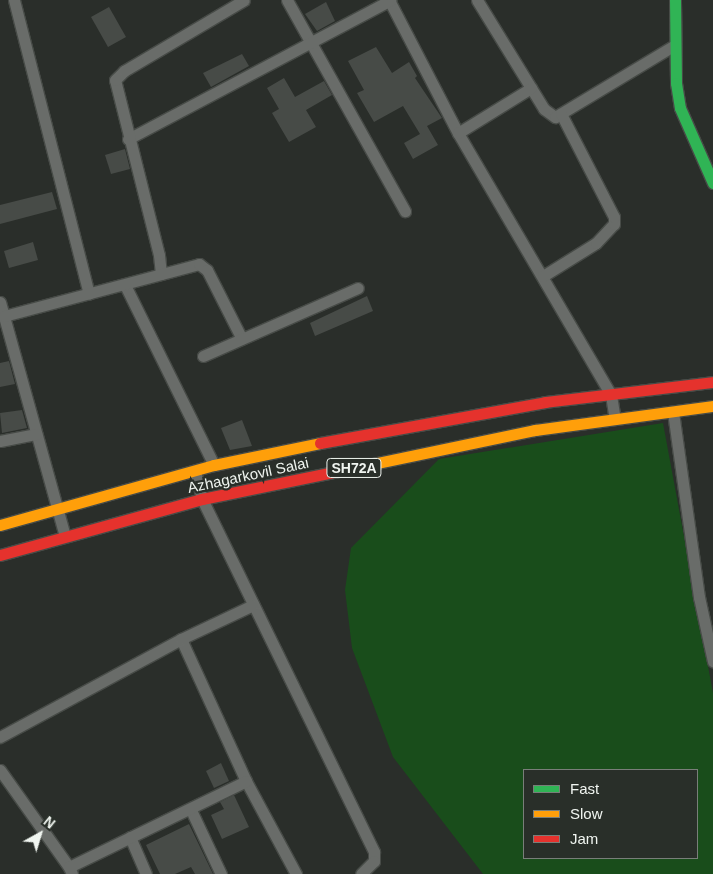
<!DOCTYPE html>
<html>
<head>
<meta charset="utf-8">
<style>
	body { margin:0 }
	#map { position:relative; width:713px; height:874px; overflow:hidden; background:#2a2e2a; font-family:Helvetica,sans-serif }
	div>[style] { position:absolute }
	.water>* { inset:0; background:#194d1b }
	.building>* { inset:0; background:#474b47 }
	.roads { filter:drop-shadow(1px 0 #474b47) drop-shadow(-1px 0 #474b47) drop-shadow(0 1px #474b47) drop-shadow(0 -1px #474b47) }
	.street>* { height:11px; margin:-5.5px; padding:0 5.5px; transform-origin:5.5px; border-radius:5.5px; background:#696c69 }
	.fast>* { height:11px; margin:-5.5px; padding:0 5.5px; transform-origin:5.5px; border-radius:5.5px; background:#30b455 }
	.slow>* { height:11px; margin:-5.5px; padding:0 5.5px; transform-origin:5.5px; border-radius:5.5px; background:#ff9f0a }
	.jam>* { height:11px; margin:-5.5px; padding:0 5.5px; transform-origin:5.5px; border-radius:5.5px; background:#e5322d }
	span { translate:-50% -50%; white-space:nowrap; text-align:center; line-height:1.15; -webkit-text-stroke:4.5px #292f29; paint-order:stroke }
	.shield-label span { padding:1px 4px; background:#292f29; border:1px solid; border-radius:4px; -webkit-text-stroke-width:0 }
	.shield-label { font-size:14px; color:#f0f5f0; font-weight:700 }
	.street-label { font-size:15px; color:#f0f5f0 }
	.legend { position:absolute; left:523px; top:769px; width:175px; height:90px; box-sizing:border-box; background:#292f29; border:1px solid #797e79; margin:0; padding:6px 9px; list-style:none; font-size:15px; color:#f0f5f0 }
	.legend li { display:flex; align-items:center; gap:10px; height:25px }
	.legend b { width:25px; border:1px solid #797e79 }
	.north { position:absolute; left:15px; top:809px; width:50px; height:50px; -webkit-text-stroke:4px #292f29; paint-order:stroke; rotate:39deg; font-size:14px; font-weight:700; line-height:20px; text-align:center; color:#f0f5f0 }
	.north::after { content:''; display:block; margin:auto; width:18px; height:22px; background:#f0f5f0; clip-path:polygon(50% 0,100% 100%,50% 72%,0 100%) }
</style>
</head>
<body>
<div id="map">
	<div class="water">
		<i style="clip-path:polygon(evenodd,663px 423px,713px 693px,713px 874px,483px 874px,393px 757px,352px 648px,345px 590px,351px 548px,439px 459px,663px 423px,524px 770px,697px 770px,697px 858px,524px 858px,524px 770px)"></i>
	</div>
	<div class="building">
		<i style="clip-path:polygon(326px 2px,335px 21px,317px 31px,305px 14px)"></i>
		<i style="clip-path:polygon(109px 7px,126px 37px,108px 47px,91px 17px)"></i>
		<i style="clip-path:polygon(376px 47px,392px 73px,409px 62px,417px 76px,415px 78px,442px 118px,427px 126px,438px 145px,413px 159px,404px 143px,420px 134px,403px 106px,374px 122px,357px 93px,364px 90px,348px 61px)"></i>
		<i style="clip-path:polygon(242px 54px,249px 66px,211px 87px,203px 73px)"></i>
		<i style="clip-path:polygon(284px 78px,295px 97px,324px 81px,332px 95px,306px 110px,316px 127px,289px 142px,272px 113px,279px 109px,267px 88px)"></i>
		<i style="clip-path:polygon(125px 149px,130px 169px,111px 174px,105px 155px)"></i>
		<i style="clip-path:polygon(52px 192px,57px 209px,0 224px,0 205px)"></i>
		<i style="clip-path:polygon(33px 242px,38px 260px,9px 268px,4px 251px)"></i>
		<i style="clip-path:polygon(367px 296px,373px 311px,315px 336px,310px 323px)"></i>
		<i style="clip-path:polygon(9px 361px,15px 384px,0 387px,0 363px)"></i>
		<i style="clip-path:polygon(22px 410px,27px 428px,2px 433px,0 413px)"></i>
		<i style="clip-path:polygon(242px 420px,252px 446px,230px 450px,221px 428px)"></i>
		<i style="clip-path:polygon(221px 763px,229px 781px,214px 788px,206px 771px)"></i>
		<i style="clip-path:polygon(234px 795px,249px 827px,222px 839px,211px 815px,224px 809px,220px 802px)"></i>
		<i style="clip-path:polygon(189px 824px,213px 874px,195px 874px,191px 867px,175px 874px,160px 874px,146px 845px)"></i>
	</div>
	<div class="roads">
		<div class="street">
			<i style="left:14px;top:0;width:303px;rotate:75.7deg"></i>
			<i style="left:287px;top:0;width:242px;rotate:60.8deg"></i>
			<i style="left:389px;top:0;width:150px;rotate:62.6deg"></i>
			<i style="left:458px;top:133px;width:303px;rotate:59.7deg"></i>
			<i style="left:611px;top:395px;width:24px;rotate:81deg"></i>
			<i style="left:477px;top:0;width:128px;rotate:58.4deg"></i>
			<i style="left:544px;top:109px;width:14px;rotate:36deg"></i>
			<i style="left:555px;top:117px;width:140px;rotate:-31deg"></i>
			<i style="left:458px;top:133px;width:86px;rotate:-31.7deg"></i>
			<i style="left:128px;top:139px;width:297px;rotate:-27.9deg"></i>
			<i style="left:161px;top:274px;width:19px;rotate:-96deg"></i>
			<i style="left:159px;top:255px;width:180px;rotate:-104.1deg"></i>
			<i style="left:115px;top:80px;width:13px;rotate:-45deg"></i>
			<i style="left:124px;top:71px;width:139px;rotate:-30.6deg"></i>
			<i style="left:543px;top:276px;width:62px;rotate:-31.9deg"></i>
			<i style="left:596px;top:243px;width:26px;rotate:-47deg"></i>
			<i style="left:614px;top:224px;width:7px;rotate:-90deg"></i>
			<i style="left:614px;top:217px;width:116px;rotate:-117.2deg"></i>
			<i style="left:125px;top:285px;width:201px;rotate:63.7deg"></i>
			<i style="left:0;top:302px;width:243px;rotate:74.5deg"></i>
			<i style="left:4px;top:316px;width:202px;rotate:-14.9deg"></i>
			<i style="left:199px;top:264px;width:10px;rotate:37deg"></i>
			<i style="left:207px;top:270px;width:77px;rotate:63.1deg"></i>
			<i style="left:203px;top:356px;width:169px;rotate:-23.7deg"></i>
			<i style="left:673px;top:412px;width:187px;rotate:82deg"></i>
			<i style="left:699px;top:597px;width:66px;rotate:77.7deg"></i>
			<i style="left:0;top:441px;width:37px;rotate:-11deg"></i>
			<i style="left:195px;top:471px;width:29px;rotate:76deg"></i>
			<i style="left:202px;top:499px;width:393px;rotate:64deg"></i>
			<i style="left:374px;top:852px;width:9px;rotate:90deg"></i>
			<i style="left:374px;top:861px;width:18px;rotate:135deg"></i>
			<i style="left:181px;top:639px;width:156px;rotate:65.4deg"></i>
			<i style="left:246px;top:781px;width:106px;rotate:61.7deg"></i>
			<i style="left:0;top:737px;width:206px;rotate:-28.4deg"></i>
			<i style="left:181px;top:639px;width:80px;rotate:-25.3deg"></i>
			<i style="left:0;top:770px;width:119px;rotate:54.6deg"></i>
			<i style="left:191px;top:810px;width:71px;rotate:64.9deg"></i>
			<i style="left:130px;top:837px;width:40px;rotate:66.6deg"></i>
			<i style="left:72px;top:874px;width:8px;rotate:-113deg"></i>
			<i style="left:69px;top:867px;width:197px;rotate:-25.9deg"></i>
		</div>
		<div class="fast">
			<i style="left:675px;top:0;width:83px;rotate:89.3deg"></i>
			<i style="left:676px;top:83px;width:25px;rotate:81deg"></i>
			<i style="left:680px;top:108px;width:82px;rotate:66.3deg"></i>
		</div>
		<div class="slow">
			<i style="left:339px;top:471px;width:200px;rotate:-11.8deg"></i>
			<i style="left:535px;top:430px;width:180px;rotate:-7.7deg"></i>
			<i style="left:0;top:525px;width:222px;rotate:-15.7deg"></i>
			<i style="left:214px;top:465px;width:108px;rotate:-11.7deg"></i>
		</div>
		<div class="jam">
			<i style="left:320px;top:443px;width:229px;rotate:-10.3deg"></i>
			<i style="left:545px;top:402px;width:169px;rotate:-6.8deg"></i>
			<i style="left:0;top:555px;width:210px;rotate:-15.5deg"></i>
			<i style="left:202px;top:499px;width:140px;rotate:-11.6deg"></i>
		</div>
	</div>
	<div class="shield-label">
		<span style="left:354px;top:468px">SH72A</span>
	</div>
	<div class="street-label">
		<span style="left:248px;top:475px;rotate:-12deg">Azhagarkovil Salai</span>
	</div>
	<ul class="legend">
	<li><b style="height:6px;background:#30b455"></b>Fast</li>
	<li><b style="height:6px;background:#ff9f0a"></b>Slow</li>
	<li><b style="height:6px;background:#e5322d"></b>Jam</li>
	</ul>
	<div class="north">N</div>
</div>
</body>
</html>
